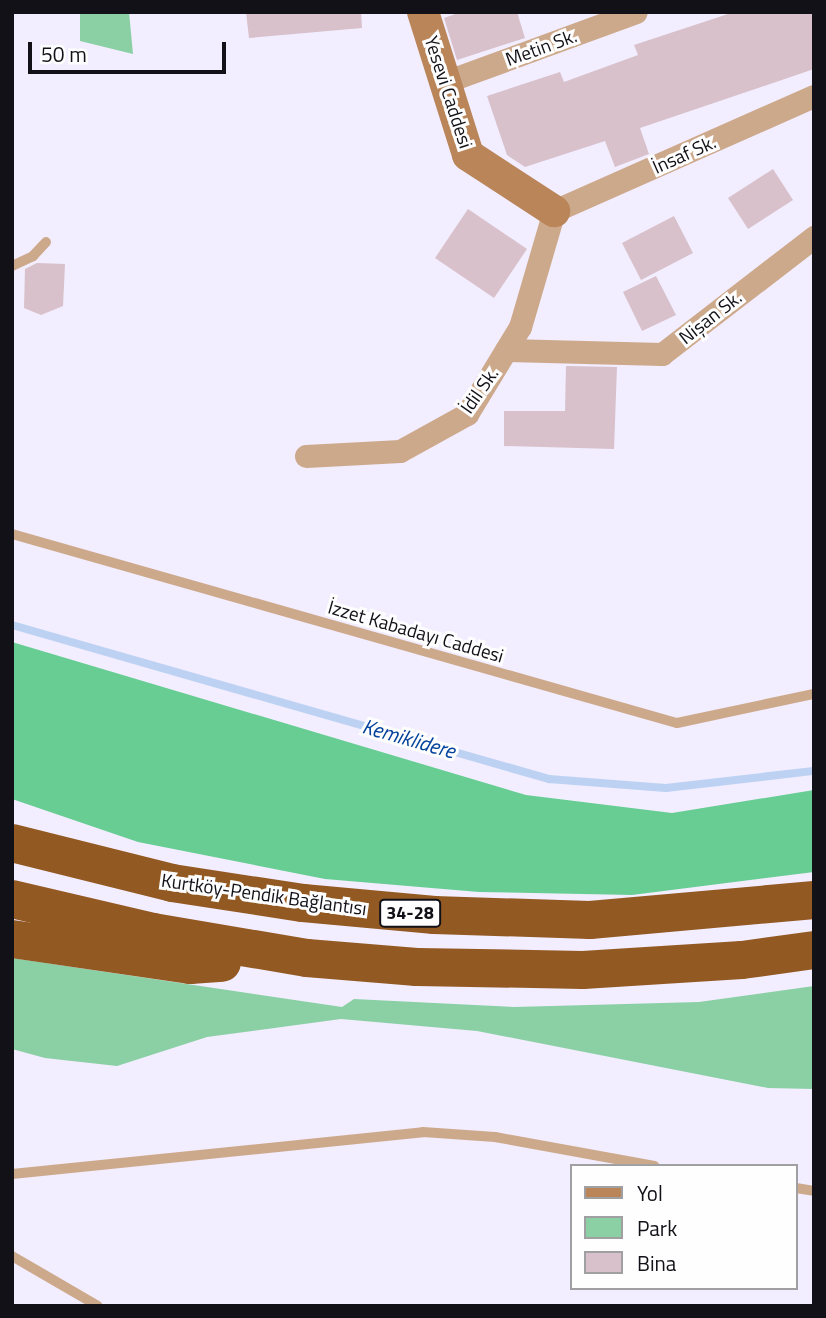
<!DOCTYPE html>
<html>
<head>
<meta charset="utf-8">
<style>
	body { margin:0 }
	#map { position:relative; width:826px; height:1318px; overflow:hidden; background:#f2edff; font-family:"Titillium Web",sans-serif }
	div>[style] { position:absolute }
	.green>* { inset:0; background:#8bd0a5 }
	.forest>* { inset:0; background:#67cd92 }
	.stream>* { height:8px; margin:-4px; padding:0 4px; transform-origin:4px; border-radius:4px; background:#bdd2f3 }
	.building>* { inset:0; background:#d8c1ca }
	.lane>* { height:10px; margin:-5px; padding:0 5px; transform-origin:5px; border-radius:5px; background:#cda98c }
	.street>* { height:23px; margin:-11.5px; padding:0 11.5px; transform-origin:11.5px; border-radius:11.5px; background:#cda98c }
	.secondary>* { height:32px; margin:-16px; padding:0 16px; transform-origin:16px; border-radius:16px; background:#b98559 }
	.highway>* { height:38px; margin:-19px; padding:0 19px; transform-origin:19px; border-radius:19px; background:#935922 }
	span { translate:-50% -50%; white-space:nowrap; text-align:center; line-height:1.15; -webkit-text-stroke:6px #fefefe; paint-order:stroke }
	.shield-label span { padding:2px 5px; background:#fefefe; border:2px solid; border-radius:5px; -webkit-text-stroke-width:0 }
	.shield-label { font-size:18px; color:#131118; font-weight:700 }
	.street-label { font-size:19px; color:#131118 }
	.water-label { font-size:21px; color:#03429c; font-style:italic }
	.frame { position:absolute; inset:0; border:14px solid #131118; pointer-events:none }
	.legend { position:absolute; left:570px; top:1164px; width:228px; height:126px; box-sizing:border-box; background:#fefefe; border:2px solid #a09fa2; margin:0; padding:9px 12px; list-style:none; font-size:21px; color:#131118 }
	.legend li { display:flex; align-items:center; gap:14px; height:35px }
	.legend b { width:35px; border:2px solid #a09fa2 }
	.scale { position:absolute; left:28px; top:42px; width:198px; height:32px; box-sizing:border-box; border:4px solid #131118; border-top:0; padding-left:9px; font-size:21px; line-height:24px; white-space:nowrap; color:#131118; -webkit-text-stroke:5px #fefefe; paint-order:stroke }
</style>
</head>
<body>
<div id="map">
	<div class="green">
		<i style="clip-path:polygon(80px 12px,129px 12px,133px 54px,80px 41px)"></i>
		<i style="clip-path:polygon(12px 958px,342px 1007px,354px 999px,514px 1007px,699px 1002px,814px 986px,814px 1089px,768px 1088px,477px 1031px,341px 1019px,207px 1037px,117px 1066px,45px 1058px,12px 1049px)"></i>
	</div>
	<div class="forest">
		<i style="clip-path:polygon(12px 642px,526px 795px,672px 813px,814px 790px,814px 872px,632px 895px,479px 892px,325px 879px,138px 842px,12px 799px)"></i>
	</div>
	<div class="stream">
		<i style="left:12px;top:625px;width:559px;rotate:16deg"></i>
		<i style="left:549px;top:779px;width:117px;rotate:4.4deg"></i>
		<i style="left:666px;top:788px;width:149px;rotate:-6.6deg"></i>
	</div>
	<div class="building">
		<i style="clip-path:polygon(246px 12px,361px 12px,362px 28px,249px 38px)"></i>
		<i style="clip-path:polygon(461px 12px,517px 12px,525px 38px,457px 60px,444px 18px)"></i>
		<i style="clip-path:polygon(734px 12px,814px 12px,814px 69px,640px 128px,649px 154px,615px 167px,605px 141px,525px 167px,507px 155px,487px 96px,560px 72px,564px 82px,638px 55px,634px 45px)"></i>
		<i style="clip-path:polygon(773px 169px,793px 200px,748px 229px,728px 198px)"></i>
		<i style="clip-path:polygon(468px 209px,527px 249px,494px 298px,435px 258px)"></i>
		<i style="clip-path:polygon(674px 216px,693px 253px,641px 280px,622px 243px)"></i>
		<i style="clip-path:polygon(37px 263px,65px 264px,63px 306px,41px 315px,24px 308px,25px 269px)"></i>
		<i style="clip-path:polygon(656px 276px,676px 315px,642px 331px,623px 292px)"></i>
		<i style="clip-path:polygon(566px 366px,617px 367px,614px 449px,504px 446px,504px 411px,565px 411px)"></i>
	</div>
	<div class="lane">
		<i style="left:12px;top:266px;width:23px;rotate:-25deg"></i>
		<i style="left:33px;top:256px;width:19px;rotate:-47deg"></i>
		<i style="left:12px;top:534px;width:691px;rotate:15.87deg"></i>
		<i style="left:677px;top:723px;width:140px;rotate:-12deg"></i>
		<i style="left:12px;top:1174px;width:413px;rotate:-5.8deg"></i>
		<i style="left:423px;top:1132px;width:72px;rotate:4deg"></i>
		<i style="left:495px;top:1137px;width:162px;rotate:10.3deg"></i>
		<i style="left:796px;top:1188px;width:18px;rotate:9deg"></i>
		<i style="left:12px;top:1256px;width:99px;rotate:30.2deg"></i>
	</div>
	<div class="street">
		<i style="left:445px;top:82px;width:203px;rotate:-20.1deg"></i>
		<i style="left:506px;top:350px;width:156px;rotate:1.5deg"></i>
		<i style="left:662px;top:354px;width:192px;rotate:-37.6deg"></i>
		<i style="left:306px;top:456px;width:94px;rotate:-3deg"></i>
		<i style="left:400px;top:451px;width:77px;rotate:-28.9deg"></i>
		<i style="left:467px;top:414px;width:102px;rotate:-58.7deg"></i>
		<i style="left:520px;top:327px;width:121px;rotate:-73.7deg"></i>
		<i style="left:554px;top:211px;width:284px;rotate:-23.9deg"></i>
	</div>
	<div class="secondary">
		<i style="left:423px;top:12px;width:150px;rotate:72.5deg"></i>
		<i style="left:468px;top:155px;width:103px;rotate:33.1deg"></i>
	</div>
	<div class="highway">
		<i style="left:12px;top:843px;width:165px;rotate:14deg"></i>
		<i style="left:172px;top:883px;width:133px;rotate:8.7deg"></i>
		<i style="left:303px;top:903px;width:132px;rotate:5.2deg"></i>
		<i style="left:434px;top:915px;width:156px;rotate:1.8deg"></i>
		<i style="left:590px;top:920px;width:225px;rotate:-5.1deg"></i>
		<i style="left:12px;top:899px;width:145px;rotate:13.2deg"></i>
		<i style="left:153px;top:932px;width:156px;rotate:9.6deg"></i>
		<i style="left:307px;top:958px;width:110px;rotate:4.7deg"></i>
		<i style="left:417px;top:967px;width:166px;rotate:1deg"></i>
		<i style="left:583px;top:970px;width:159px;rotate:-3.6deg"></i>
		<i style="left:742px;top:960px;width:73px;rotate:-7.9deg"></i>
		<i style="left:12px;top:939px;width:180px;rotate:8.3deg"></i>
		<i style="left:190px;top:965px;width:32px;rotate:-4deg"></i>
	</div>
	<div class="shield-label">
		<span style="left:410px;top:913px">34-28</span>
	</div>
	<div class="street-label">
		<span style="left:541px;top:47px;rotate:-20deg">Metin Sk.</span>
		<span style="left:449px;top:92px;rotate:72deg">Yesevi Caddesi</span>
		<span style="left:684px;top:154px;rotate:-24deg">İnsaf Sk.</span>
		<span style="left:710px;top:317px;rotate:-38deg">Nişan Sk.</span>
		<span style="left:479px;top:390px;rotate:-55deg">İdil Sk.</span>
		<span style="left:416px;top:631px;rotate:16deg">İzzet Kabadayı Caddesi</span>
		<span style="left:264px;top:894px;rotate:8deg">Kurtköy-Pendik Bağlantısı</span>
	</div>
	<div class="water-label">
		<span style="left:409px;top:738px;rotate:16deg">Kemiklidere</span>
	</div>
	<div class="frame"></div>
	<ul class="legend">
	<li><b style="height:9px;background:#b98559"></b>Yol</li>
	<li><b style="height:19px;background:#8bd0a5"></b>Park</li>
	<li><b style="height:19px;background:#d8c1ca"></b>Bina</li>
	</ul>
	<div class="scale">50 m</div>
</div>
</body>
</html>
